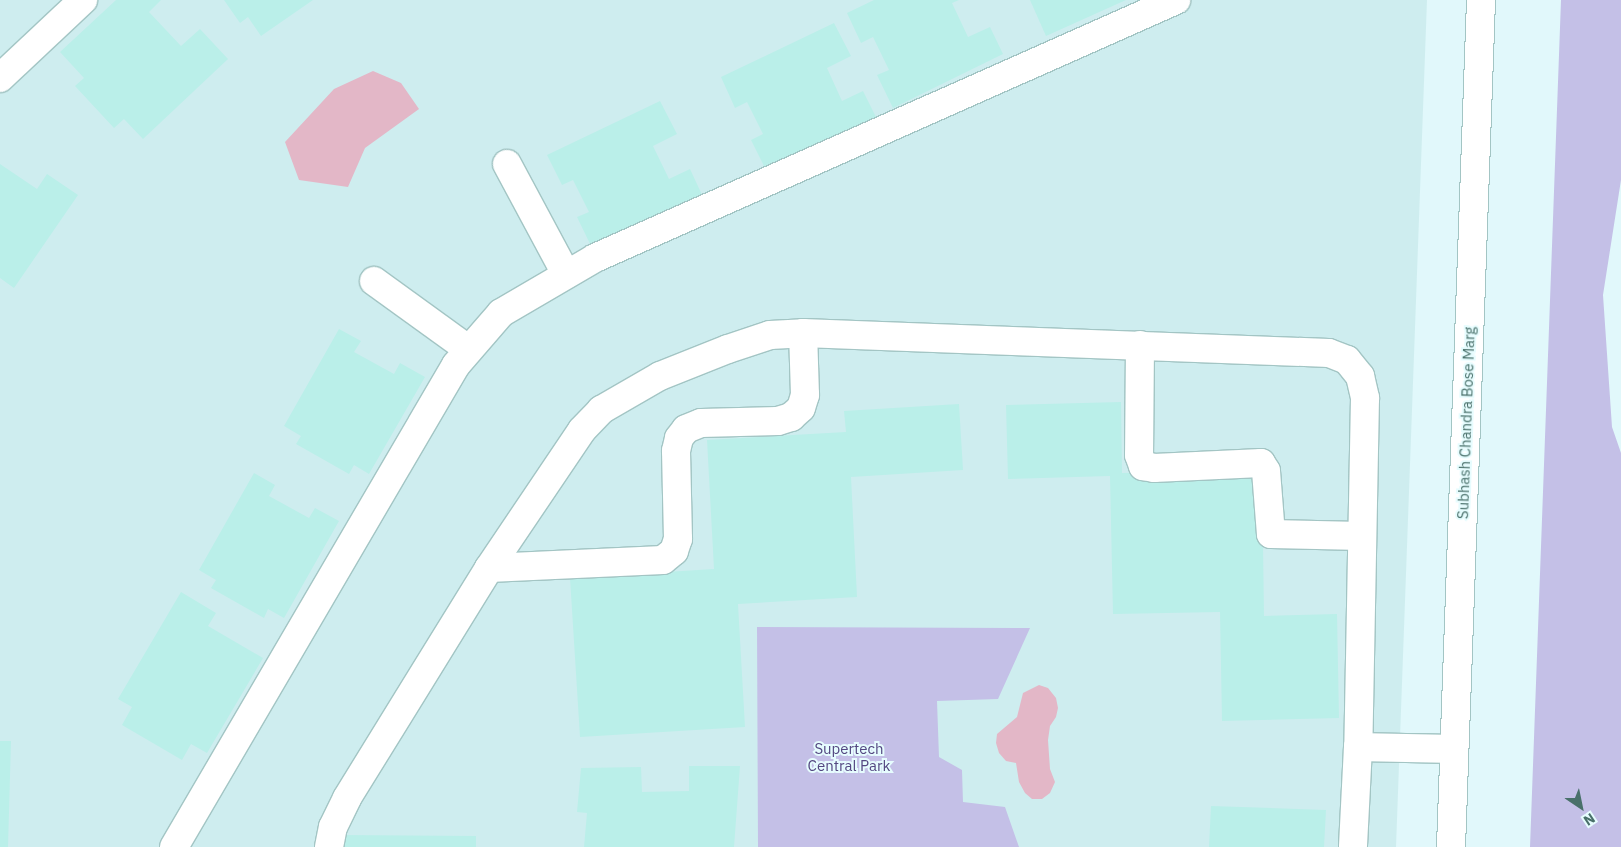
<!DOCTYPE html>
<html>
<head>
<meta charset="utf-8">
<style>
	body { margin:0 }
	#map { position:relative; width:1621px; height:847px; overflow:hidden; background:#e1f8fb; font-family:"IBM Plex Sans",sans-serif }
	div>[style] { position:absolute }
	.residential>* { inset:0; background:#ceedef }
	.green>* { inset:0; background:#c4c0e7 }
	.water>* { inset:0; background:#e3b7c7 }
	.building>* { inset:0; background:#baefe9 }
	.roads { filter:drop-shadow(1px 0 #a3c5c4) drop-shadow(-1px 0 #a3c5c4) drop-shadow(0 1px #a3c5c4) drop-shadow(0 -1px #a3c5c4) }
	.minor>* { height:28px; margin:-14px; padding:0 14px; transform-origin:14px; border-radius:14px; background:#fff }
	span { translate:-50% -50%; white-space:nowrap; text-align:center; line-height:1.15; -webkit-text-stroke:4px #e6fcfe; paint-order:stroke }
	.street-label { font-size:15px; color:#49706a }
	.park-label { font-size:15px; color:#534781 }
	.north { position:absolute; left:1556px; top:782px; width:50px; height:50px; -webkit-text-stroke:4px #e6fcfe; paint-order:stroke; rotate:146deg; font-size:14px; font-weight:700; line-height:20px; text-align:center; color:#49706a }
	.north::after { content:''; display:block; margin:auto; width:18px; height:22px; background:#49706a; clip-path:polygon(50% 0,100% 100%,50% 72%,0 100%) }
</style>
</head>
<body>
<div id="map">
	<div class="residential">
		<i style="clip-path:polygon(0 0,1427px 0,1396px 847px,0 847px)"></i>
	</div>
	<div class="green">
		<i style="clip-path:polygon(1561px 0,1621px 0,1621px 180px,1603px 295px,1612px 427px,1621px 453px,1621px 847px,1530px 847px)"></i>
		<i style="clip-path:polygon(757px 627px,1030px 628px,998px 699px,937px 701px,939px 757px,962px 770px,963px 802px,1005px 807px,1019px 847px,758px 847px)"></i>
	</div>
	<div class="water">
		<i style="clip-path:polygon(373px 71px,401px 83px,419px 109px,365px 148px,348px 187px,299px 180px,285px 142px,334px 89px)"></i>
		<i style="clip-path:polygon(1039px 685px,1048px 688px,1056px 698px,1058px 708px,1056px 717px,1050px 726px,1048px 740px,1050px 769px,1055px 782px,1050px 793px,1042px 799px,1032px 799px,1025px 793px,1019px 782px,1016px 763px,1006px 761px,999px 753px,996px 743px,997px 734px,1017px 717px,1023px 693px)"></i>
	</div>
	<div class="building">
		<i style="clip-path:polygon(116px 0,161px 0,149px 12px,181px 46px,200px 29px,228px 59px,143px 139px,124px 119px,114px 128px,75px 86px,84px 78px,60px 52px)"></i>
		<i style="clip-path:polygon(224px 0,313px 0,261px 36px,248px 17px,240px 23px)"></i>
		<i style="clip-path:polygon(874px 0,959px 0,952px 3px,968px 37px,990px 27px,1003px 54px,893px 108px,877px 75px,889px 70px,873px 37px,861px 43px,847px 13px)"></i>
		<i style="clip-path:polygon(1030px 0,1126px 0,1046px 36px)"></i>
		<i style="clip-path:polygon(834px 23px,851px 56px,827px 68px,842px 101px,863px 91px,877px 119px,767px 172px,751px 140px,763px 134px,747px 102px,735px 108px,721px 77px)"></i>
		<i style="clip-path:polygon(660px 101px,677px 134px,653px 146px,669px 179px,690px 169px,703px 197px,593px 250px,577px 217px,589px 212px,573px 180px,562px 185px,547px 155px)"></i>
		<i style="clip-path:polygon(0 164px,37px 189px,47px 174px,78px 195px,14px 288px,0 278px)"></i>
		<i style="clip-path:polygon(339px 329px,361px 341px,354px 352px,394px 374px,400px 363px,425px 377px,369px 474px,354px 465px,349px 474px,296px 444px,301px 436px,284px 426px)"></i>
		<i style="clip-path:polygon(1121px 402px,1122px 473px,1262px 470px,1264px 616px,1337px 614px,1339px 718px,1222px 721px,1220px 612px,1113px 614px,1110px 476px,1008px 479px,1006px 405px)"></i>
		<i style="clip-path:polygon(959px 404px,963px 470px,851px 477px,857px 597px,738px 604px,745px 727px,580px 737px,570px 578px,714px 569px,707px 440px,846px 432px,844px 411px)"></i>
		<i style="clip-path:polygon(254px 473px,275px 485px,269px 496px,309px 518px,315px 508px,339px 521px,284px 618px,268px 609px,264px 618px,211px 588px,216px 580px,199px 570px)"></i>
		<i style="clip-path:polygon(181px 592px,216px 613px,208px 626px,263px 658px,207px 753px,191px 744px,182px 760px,122px 725px,132px 707px,118px 699px)"></i>
		<i style="clip-path:polygon(0 741px,11px 741px,8px 847px,0 847px)"></i>
		<i style="clip-path:polygon(689px 766px,740px 766px,734px 847px,584px 847px,587px 813px,577px 812px,581px 768px,641px 767px,642px 792px,689px 791px)"></i>
		<i style="clip-path:polygon(1211px 806px,1326px 810px,1324px 847px,1209px 847px)"></i>
		<i style="clip-path:polygon(341px 835px,476px 836px,476px 847px,341px 847px)"></i>
	</div>
	<div class="roads">
		<div class="minor">
			<i style="left:0;top:78px;width:114px;rotate:-43.2deg"></i>
			<i style="left:507px;top:164px;width:125px;rotate:61.8deg"></i>
			<i style="left:374px;top:281px;width:116px;rotate:35.9deg"></i>
			<i style="left:1140px;top:345px;width:110px;rotate:90.5deg"></i>
			<i style="left:1139px;top:455px;width:12px;rotate:70deg"></i>
			<i style="left:1143px;top:466px;width:11px;rotate:10deg"></i>
			<i style="left:1154px;top:468px;width:107px;rotate:-2.7deg"></i>
			<i style="left:1261px;top:463px;width:9px;rotate:58deg"></i>
			<i style="left:1266px;top:471px;width:63px;rotate:85.5deg"></i>
			<i style="left:1271px;top:534px;width:91px;rotate:1.3deg"></i>
			<i style="left:489px;top:568px;width:166px;rotate:-56deg"></i>
			<i style="left:582px;top:430px;width:28px;rotate:-46deg"></i>
			<i style="left:601px;top:410px;width:68px;rotate:-30deg"></i>
			<i style="left:660px;top:376px;width:73px;rotate:-21.7deg"></i>
			<i style="left:728px;top:349px;width:44px;rotate:-18.4deg"></i>
			<i style="left:770px;top:335px;width:33px;rotate:-3deg"></i>
			<i style="left:1358px;top:747px;width:96px;rotate:1.2deg"></i>
			<i style="left:174px;top:847px;width:558px;rotate:-59.67deg"></i>
			<i style="left:456px;top:365px;width:69px;rotate:-49.1deg"></i>
			<i style="left:501px;top:313px;width:109px;rotate:-30.3deg"></i>
			<i style="left:595px;top:258px;width:636px;rotate:-23.94deg"></i>
			<i style="left:329px;top:847px;width:20px;rotate:-79deg"></i>
			<i style="left:333px;top:827px;width:32px;rotate:-64deg"></i>
			<i style="left:347px;top:798px;width:270px;rotate:-58.3deg"></i>
			<i style="left:489px;top:568px;width:174px;rotate:-2.6deg"></i>
			<i style="left:663px;top:560px;width:14px;rotate:-39deg"></i>
			<i style="left:674px;top:551px;width:13px;rotate:-72deg"></i>
			<i style="left:678px;top:539px;width:88px;rotate:-91.3deg"></i>
			<i style="left:676px;top:451px;width:13px;rotate:-77deg"></i>
			<i style="left:679px;top:438px;width:11px;rotate:-52deg"></i>
			<i style="left:686px;top:429px;width:16px;rotate:-22deg"></i>
			<i style="left:701px;top:423px;width:77px;rotate:-1.5deg"></i>
			<i style="left:778px;top:421px;width:14px;rotate:-17deg"></i>
			<i style="left:791px;top:417px;width:13px;rotate:-42deg"></i>
			<i style="left:801px;top:408px;width:14px;rotate:-73deg"></i>
			<i style="left:805px;top:395px;width:62px;rotate:-91.8deg"></i>
			<i style="left:803px;top:333px;width:526px;rotate:2.18deg"></i>
			<i style="left:1329px;top:353px;width:19px;rotate:21deg"></i>
			<i style="left:1347px;top:360px;width:21px;rotate:51deg"></i>
			<i style="left:1360px;top:376px;width:23px;rotate:77deg"></i>
			<i style="left:1365px;top:398px;width:349px;rotate:91.1deg"></i>
			<i style="left:1358px;top:747px;width:100px;rotate:92.9deg"></i>
			<i style="left:1451px;top:847px;width:848px;rotate:-87.97deg"></i>
		</div>
	</div>
	<div class="street-label">
		<span style="left:1466px;top:423px;rotate:-88deg">Subhash Chandra Bose Marg</span>
	</div>
	<div class="park-label">
		<span style="left:849px;top:757px">Supertech<br>Central Park</span>
	</div>
	<div class="north">N</div>
</div>
</body>
</html>
